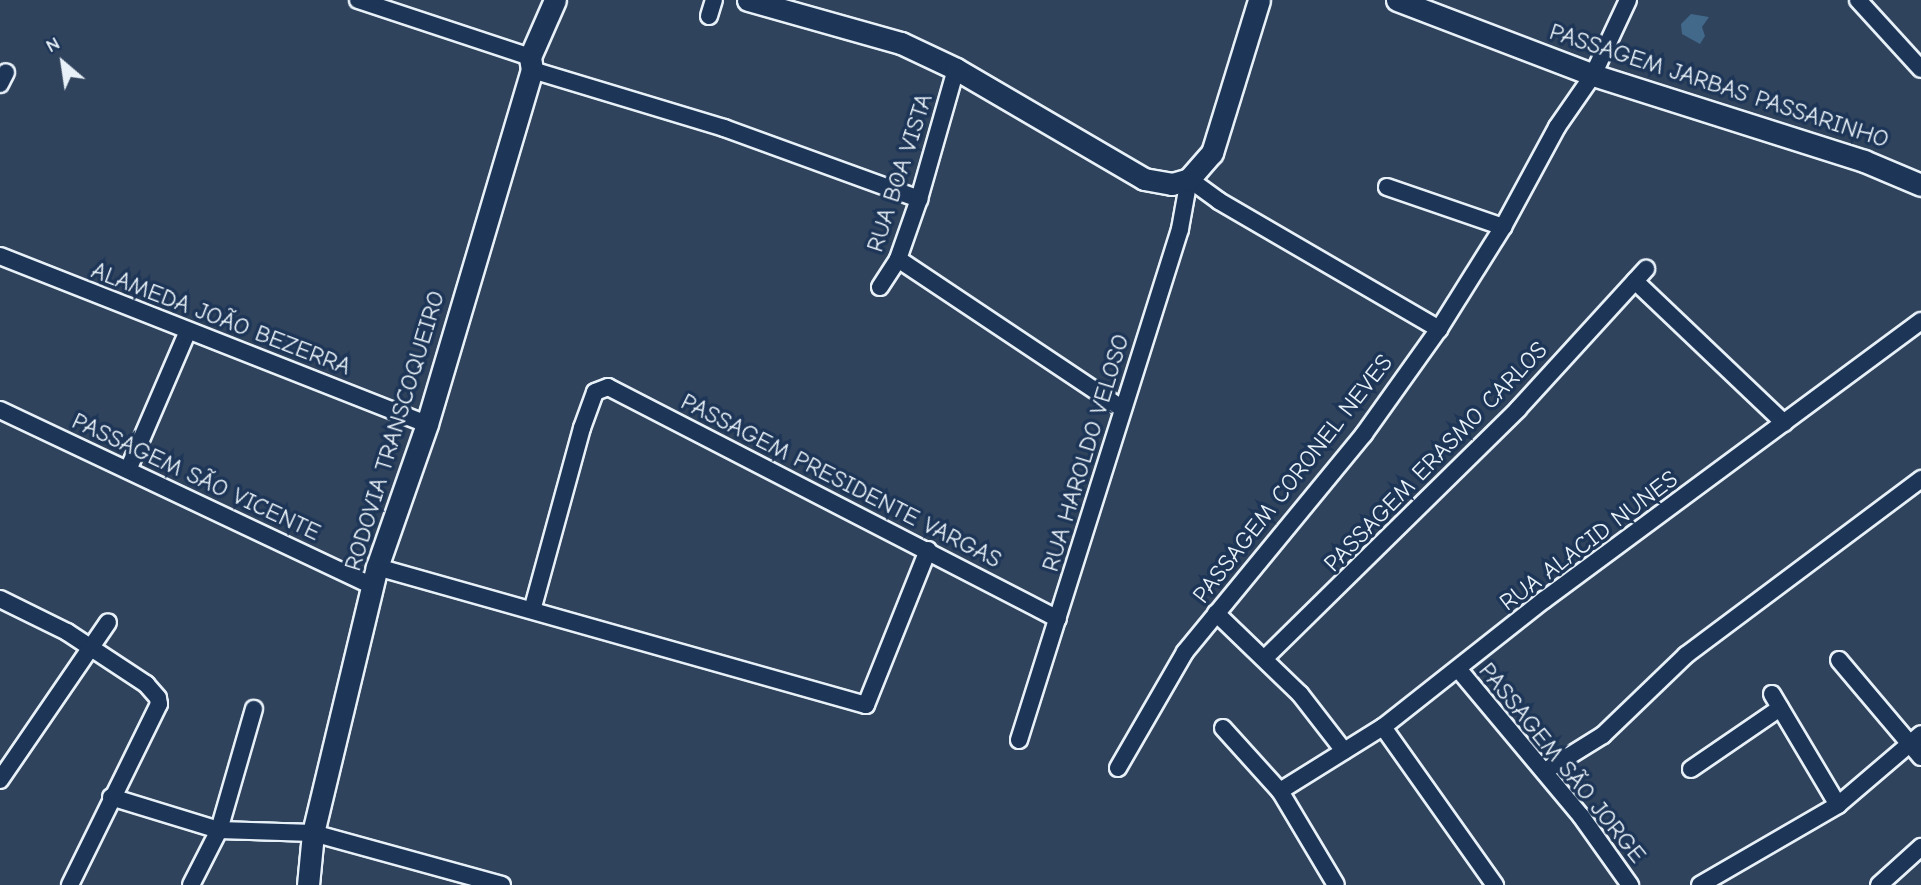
<!DOCTYPE html>
<html>
<head>
<meta charset="utf-8">
<style>
	body { margin:0 }
	#map { position:relative; width:1921px; height:885px; overflow:hidden; background:#30435c; font-family:"Comic Neue",sans-serif }
	div>[style] { position:absolute }
	.water>* { inset:0; background:#42688a }
	.roads { filter:drop-shadow(2px 0 #e8f1f8) drop-shadow(-2px 0 #e8f1f8) drop-shadow(0 2px #e8f1f8) drop-shadow(0 -2px #e8f1f8) }
	.minor>* { height:16px; margin:-8px; padding:0 8px; transform-origin:8px; border-radius:8px; background:#1d3557 }
	.secondary>* { height:21px; margin:-10.5px; padding:0 10.5px; transform-origin:10.5px; border-radius:10.5px; background:#1d3557 }
	span { translate:-50% -50%; white-space:nowrap; text-align:center; line-height:1.15; -webkit-text-stroke:7px #1d3557; paint-order:stroke }
	.street-label { font-size:24px; color:#e8f1f8 }
	.north { position:absolute; left:28px; top:28px; width:70px; height:70px; -webkit-text-stroke:5px #1d3557; paint-order:stroke; rotate:331deg; font-size:19px; font-weight:700; line-height:28px; text-align:center; color:#e8f1f8 }
	.north::after { content:''; display:block; margin:auto; width:24px; height:32px; background:#e8f1f8; clip-path:polygon(50% 0,100% 100%,50% 72%,0 100%) }
</style>
</head>
<body>
<div id="map">
	<div class="water">
		<i style="clip-path:polygon(1691px 14px,1709px 17px,1702px 27px,1705px 36px,1700px 44px,1682px 34px,1681px 24px)"></i>
	</div>
	<div class="roads">
		<div class="minor">
			<i style="left:358px;top:0;width:181px;rotate:18.3deg"></i>
			<i style="left:1858px;top:0;width:93px;rotate:47.6deg"></i>
			<i style="left:709px;top:16px;width:17px;rotate:-73deg"></i>
			<i style="left:532px;top:70px;width:201px;rotate:16.8deg"></i>
			<i style="left:724px;top:128px;width:208px;rotate:20deg"></i>
			<i style="left:0;top:84px;width:13px;rotate:-63deg"></i>
			<i style="left:1189px;top:179px;width:37px;rotate:36deg"></i>
			<i style="left:1219px;top:201px;width:255px;rotate:30.2deg"></i>
			<i style="left:1387px;top:187px;width:123px;rotate:19deg"></i>
			<i style="left:0;top:256px;width:459px;rotate:21.5deg"></i>
			<i style="left:898px;top:259px;width:270px;rotate:33.7deg"></i>
			<i style="left:1635px;top:281px;width:206px;rotate:43.6deg"></i>
			<i style="left:880px;top:287px;width:33px;rotate:-57deg"></i>
			<i style="left:898px;top:259px;width:64px;rotate:-70.7deg"></i>
			<i style="left:919px;top:199px;width:135px;rotate:-74.1deg"></i>
			<i style="left:0;top:410px;width:412px;rotate:25.3deg"></i>
			<i style="left:128px;top:470px;width:151px;rotate:-66.7deg"></i>
			<i style="left:377px;top:567px;width:508px;rotate:15.76deg"></i>
			<i style="left:866px;top:705px;width:167px;rotate:-68.2deg"></i>
			<i style="left:0;top:599px;width:75px;rotate:26.2deg"></i>
			<i style="left:67px;top:632px;width:95px;rotate:33.4deg"></i>
			<i style="left:146px;top:684px;width:18px;rotate:49deg"></i>
			<i style="left:158px;top:698px;width:6px;rotate:81deg"></i>
			<i style="left:159px;top:704px;width:202px;rotate:116.2deg"></i>
			<i style="left:533px;top:607px;width:186px;rotate:-74.7deg"></i>
			<i style="left:582px;top:428px;width:38px;rotate:-70deg"></i>
			<i style="left:595px;top:392px;width:14px;rotate:-21deg"></i>
			<i style="left:608px;top:387px;width:506px;rotate:27.27deg"></i>
			<i style="left:1216px;top:613px;width:117px;rotate:44deg"></i>
			<i style="left:1300px;top:694px;width:72px;rotate:52.3deg"></i>
			<i style="left:1265px;top:658px;width:355px;rotate:-44.5deg"></i>
			<i style="left:1518px;top:409px;width:190px;rotate:-47.6deg"></i>
			<i style="left:1839px;top:660px;width:127px;rotate:49.8deg"></i>
			<i style="left:1459px;top:670px;width:190px;rotate:50.1deg"></i>
			<i style="left:1581px;top:816px;width:85px;rotate:54.6deg"></i>
			<i style="left:1772px;top:694px;width:129px;rotate:59.3deg"></i>
			<i style="left:1383px;top:727px;width:194px;rotate:54.7deg"></i>
			<i style="left:1223px;top:728px;width:85px;rotate:47.9deg"></i>
			<i style="left:1280px;top:791px;width:109px;rotate:59.2deg"></i>
			<i style="left:1019px;top:740px;width:536px;rotate:-72.51deg"></i>
			<i style="left:1180px;top:229px;width:51px;rotate:-79.8deg"></i>
			<i style="left:1118px;top:768px;width:134px;rotate:-60deg"></i>
			<i style="left:1185px;top:652px;width:282px;rotate:-50.6deg"></i>
			<i style="left:1364px;top:434px;width:129px;rotate:-54.5deg"></i>
			<i style="left:1439px;top:329px;width:120px;rotate:-57.9deg"></i>
			<i style="left:1503px;top:227px;width:114px;rotate:-61.6deg"></i>
			<i style="left:1557px;top:127px;width:63px;rotate:-55.3deg"></i>
			<i style="left:1593px;top:75px;width:83px;rotate:-65deg"></i>
			<i style="left:1691px;top:769px;width:108px;rotate:-34.4deg"></i>
			<i style="left:1545px;top:771px;width:68px;rotate:-31.8deg"></i>
			<i style="left:1603px;top:735px;width:115px;rotate:-43.9deg"></i>
			<i style="left:1686px;top:655px;width:294px;rotate:-36.8deg"></i>
			<i style="left:0;top:780px;width:191px;rotate:-55.6deg"></i>
			<i style="left:1280px;top:791px;width:121px;rotate:-31.9deg"></i>
			<i style="left:1383px;top:727px;width:205px;rotate:-38.3deg"></i>
			<i style="left:1544px;top:600px;width:469px;rotate:-36.5deg"></i>
			<i style="left:111px;top:797px;width:113px;rotate:17deg"></i>
			<i style="left:219px;top:830px;width:94px;rotate:1.8deg"></i>
			<i style="left:313px;top:833px;width:196px;rotate:15.4deg"></i>
			<i style="left:191px;top:885px;width:62px;rotate:-63deg"></i>
			<i style="left:219px;top:830px;width:126px;rotate:-73.9deg"></i>
			<i style="left:1700px;top:885px;width:160px;rotate:-30.1deg"></i>
			<i style="left:1838px;top:805px;width:109px;rotate:-40.5deg"></i>
			<i style="left:1879px;top:885px;width:57px;rotate:-42.1deg"></i>
		</div>
		<div class="secondary">
			<i style="left:748px;top:0;width:159px;rotate:15.7deg"></i>
			<i style="left:901px;top:43px;width:61px;rotate:25.3deg"></i>
			<i style="left:956px;top:69px;width:218px;rotate:30.3deg"></i>
			<i style="left:1144px;top:179px;width:28px;rotate:10deg"></i>
			<i style="left:1172px;top:184px;width:18px;rotate:-16deg"></i>
			<i style="left:1189px;top:179px;width:35px;rotate:-49deg"></i>
			<i style="left:1212px;top:153px;width:160px;rotate:-72.9deg"></i>
			<i style="left:1397px;top:0;width:210px;rotate:20.9deg"></i>
			<i style="left:1593px;top:75px;width:284px;rotate:17.6deg"></i>
			<i style="left:1864px;top:161px;width:62px;rotate:22.8deg"></i>
			<i style="left:308px;top:885px;width:52px;rotate:-84.5deg"></i>
			<i style="left:313px;top:833px;width:274px;rotate:-76.5deg"></i>
			<i style="left:377px;top:567px;width:151px;rotate:-70.7deg"></i>
			<i style="left:427px;top:424px;width:369px;rotate:-73.5deg"></i>
			<i style="left:532px;top:70px;width:13px;rotate:-99deg"></i>
			<i style="left:530px;top:57px;width:62px;rotate:-66.3deg"></i>
		</div>
	</div>
	<div class="street-label">
		<span style="left:1719px;top:86px;rotate:18deg">PASSAGEM JARBAS PASSARINHO</span>
		<span style="left:900px;top:173px;rotate:-72deg">RUA BOA VISTA</span>
		<span style="left:221px;top:319px;rotate:21deg">ALAMEDA JOÃO BEZERRA</span>
		<span style="left:395px;top:431px;rotate:-73deg">RODOVIA TRANSCOQUEIRO</span>
		<span style="left:1086px;top:453px;rotate:-73deg">RUA HAROLDO VELOSO</span>
		<span style="left:1436px;top:457px;rotate:-46deg">PASSAGEM ERASMO CARLOS</span>
		<span style="left:196px;top:477px;rotate:25deg">PASSAGEM SÃO VICENTE</span>
		<span style="left:1293px;top:479px;rotate:-52deg">PASSAGEM CORONEL NEVES</span>
		<span style="left:841px;top:481px;rotate:27deg">PASSAGEM PRESIDENTE VARGAS</span>
		<span style="left:1589px;top:541px;rotate:-37deg">RUA ALACID NUNES</span>
		<span style="left:1562px;top:763px;rotate:51deg">PASSAGEM SÃO JORGE</span>
	</div>
	<div class="north">N</div>
</div>
</body>
</html>
